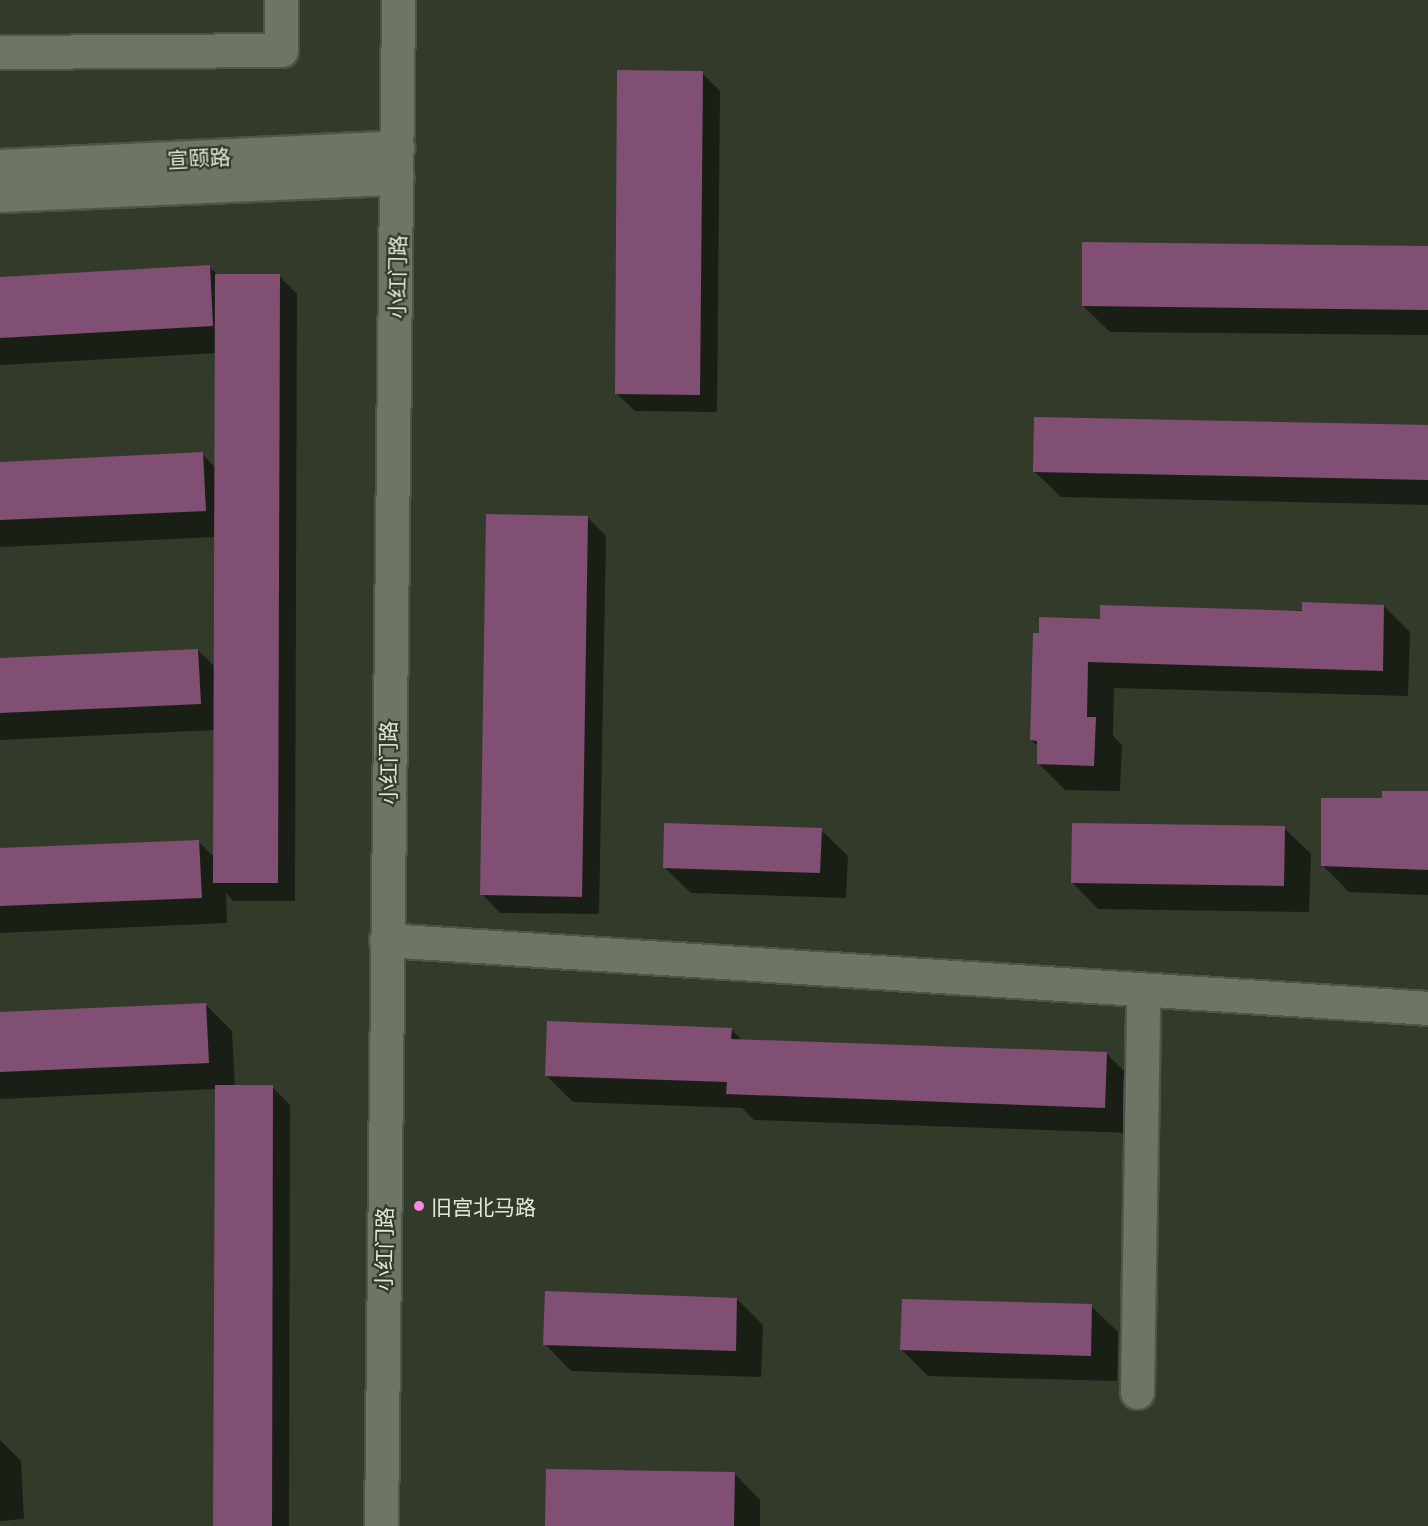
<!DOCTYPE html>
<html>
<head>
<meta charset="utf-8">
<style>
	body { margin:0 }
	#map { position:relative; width:1428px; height:1526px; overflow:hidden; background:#323a2a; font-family:Literata,"Noto Sans SC",serif }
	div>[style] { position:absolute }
	.shadow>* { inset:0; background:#0007 }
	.building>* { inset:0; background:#814f73 }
	.roads { filter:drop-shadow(2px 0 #4e5448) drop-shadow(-2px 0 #4e5448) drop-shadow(0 2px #4e5448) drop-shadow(0 -2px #4e5448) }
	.minor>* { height:33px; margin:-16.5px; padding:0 16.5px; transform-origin:16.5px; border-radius:16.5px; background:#6d7665 }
	.dots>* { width:16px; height:16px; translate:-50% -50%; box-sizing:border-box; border:3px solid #323a2a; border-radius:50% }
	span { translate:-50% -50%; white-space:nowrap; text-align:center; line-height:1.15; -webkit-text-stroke:4.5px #323a2a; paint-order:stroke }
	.street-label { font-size:21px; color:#e1e6dd }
	.poi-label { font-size:21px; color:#e1e6dd }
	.left { translate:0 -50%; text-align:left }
</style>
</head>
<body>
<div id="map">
	<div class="shadow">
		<i style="clip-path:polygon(702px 73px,720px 91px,717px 412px,635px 411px,616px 393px)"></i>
		<i style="clip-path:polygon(1428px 247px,1428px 335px,1110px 332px,1083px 306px)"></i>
		<i style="clip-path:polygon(209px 267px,218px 275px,279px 276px,297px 294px,295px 901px,233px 901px,226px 893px,227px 923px,0 933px,0 850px,199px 842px,215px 858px,215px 730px,0 740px,0 659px,198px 650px,216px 668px,216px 537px,0 547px,0 463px,202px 454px,216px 468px,217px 353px,0 365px,0 279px)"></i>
		<i style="clip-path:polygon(1428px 427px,1428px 505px,1061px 497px,1034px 471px)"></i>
		<i style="clip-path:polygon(587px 517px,606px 536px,599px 914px,500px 913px,482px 894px)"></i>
		<i style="clip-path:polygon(1384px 606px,1410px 632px,1408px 696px,1114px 688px,1113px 736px,1122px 745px,1120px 791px,1065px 790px,1038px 763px,1039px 747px,1031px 740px,1101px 620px)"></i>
		<i style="clip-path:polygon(1428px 792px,1428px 895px,1349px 892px,1323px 866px,1383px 799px)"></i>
		<i style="clip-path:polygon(1284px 828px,1311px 854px,1309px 912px,1098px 909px,1072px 882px)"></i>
		<i style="clip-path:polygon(821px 830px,848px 856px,846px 898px,691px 893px,664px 867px)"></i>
		<i style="clip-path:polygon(206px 1005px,232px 1031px,235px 1087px,272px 1087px,290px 1105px,289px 1526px,215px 1526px,216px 1089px,0 1099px,0 1014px)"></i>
		<i style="clip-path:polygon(731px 1029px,743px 1041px,1107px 1054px,1133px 1080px,1131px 1133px,754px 1120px,742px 1108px,573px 1102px,546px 1075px)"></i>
		<i style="clip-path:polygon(737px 1299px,763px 1325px,761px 1377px,571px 1371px,545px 1344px)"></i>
		<i style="clip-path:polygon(1091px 1306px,1118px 1332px,1117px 1381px,928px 1376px,902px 1350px)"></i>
		<i style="clip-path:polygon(0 1440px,21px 1461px,24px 1519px,0 1521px)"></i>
		<i style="clip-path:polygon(734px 1473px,760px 1500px,760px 1526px,546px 1526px)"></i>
	</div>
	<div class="building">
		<i style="clip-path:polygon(617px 70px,703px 71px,700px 395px,615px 394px)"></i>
		<i style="clip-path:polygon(1082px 242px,1428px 246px,1428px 310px,1082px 306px)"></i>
		<i style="clip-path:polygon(210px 265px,213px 326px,0 338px,0 277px)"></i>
		<i style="clip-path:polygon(215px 274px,280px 274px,278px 883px,213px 883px)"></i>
		<i style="clip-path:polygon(1034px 417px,1428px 425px,1428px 480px,1033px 472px)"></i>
		<i style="clip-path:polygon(203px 452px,206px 511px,0 520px,0 462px)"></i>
		<i style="clip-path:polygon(486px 514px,588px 516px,582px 897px,480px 895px)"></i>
		<i style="clip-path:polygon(1302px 602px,1384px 605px,1383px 671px,1088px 662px,1087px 717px,1096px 717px,1094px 766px,1037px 764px,1037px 741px,1030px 740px,1033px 633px,1039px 633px,1039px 617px,1100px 619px,1100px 605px,1302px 611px)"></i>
		<i style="clip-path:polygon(198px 649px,201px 704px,0 713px,0 658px)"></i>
		<i style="clip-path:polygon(1382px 791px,1428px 791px,1428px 870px,1321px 866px,1321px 798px,1382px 798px)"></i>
		<i style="clip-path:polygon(664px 823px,822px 828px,820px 873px,663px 868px)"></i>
		<i style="clip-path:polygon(1072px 823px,1285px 826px,1284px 886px,1071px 883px)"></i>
		<i style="clip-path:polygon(199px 840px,202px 898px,0 906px,0 848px)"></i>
		<i style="clip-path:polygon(206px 1003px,209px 1063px,0 1072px,0 1012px)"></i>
		<i style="clip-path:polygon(547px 1021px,732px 1028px,731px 1039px,1107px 1052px,1105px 1108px,726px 1094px,727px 1082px,545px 1076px)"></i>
		<i style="clip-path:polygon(215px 1085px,273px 1085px,272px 1526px,213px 1526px)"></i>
		<i style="clip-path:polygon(545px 1291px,737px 1298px,736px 1351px,543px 1345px)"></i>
		<i style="clip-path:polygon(902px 1299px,1092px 1304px,1091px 1356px,900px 1350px)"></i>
		<i style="clip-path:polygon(546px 1469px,735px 1472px,734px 1526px,545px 1526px)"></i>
	</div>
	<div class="roads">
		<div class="minor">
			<i style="left:0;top:52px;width:281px;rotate:-0.4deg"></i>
			<i style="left:281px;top:50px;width:50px;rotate:-90deg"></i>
			<i style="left:0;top:166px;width:398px;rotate:-2.7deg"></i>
			<i style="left:0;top:195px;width:397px;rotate:-2.5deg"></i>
			<i style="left:386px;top:940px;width:1044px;rotate:3.73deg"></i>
			<i style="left:1137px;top:1392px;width:402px;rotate:-89.1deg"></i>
			<i style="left:381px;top:1526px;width:1526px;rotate:-89.36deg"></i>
		</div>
	</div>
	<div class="dots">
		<i style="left:419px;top:1206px;background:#fe85df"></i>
	</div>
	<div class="street-label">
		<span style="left:199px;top:157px;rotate:-3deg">宣颐路</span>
		<span style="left:396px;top:277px;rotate:-89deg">小红门路</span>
		<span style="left:387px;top:763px;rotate:-90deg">小红门路</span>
		<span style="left:383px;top:1249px;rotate:-89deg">小红门路</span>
	</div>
	<div class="poi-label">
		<span class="left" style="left:431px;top:1206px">旧宫北马路</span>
	</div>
</div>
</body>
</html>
